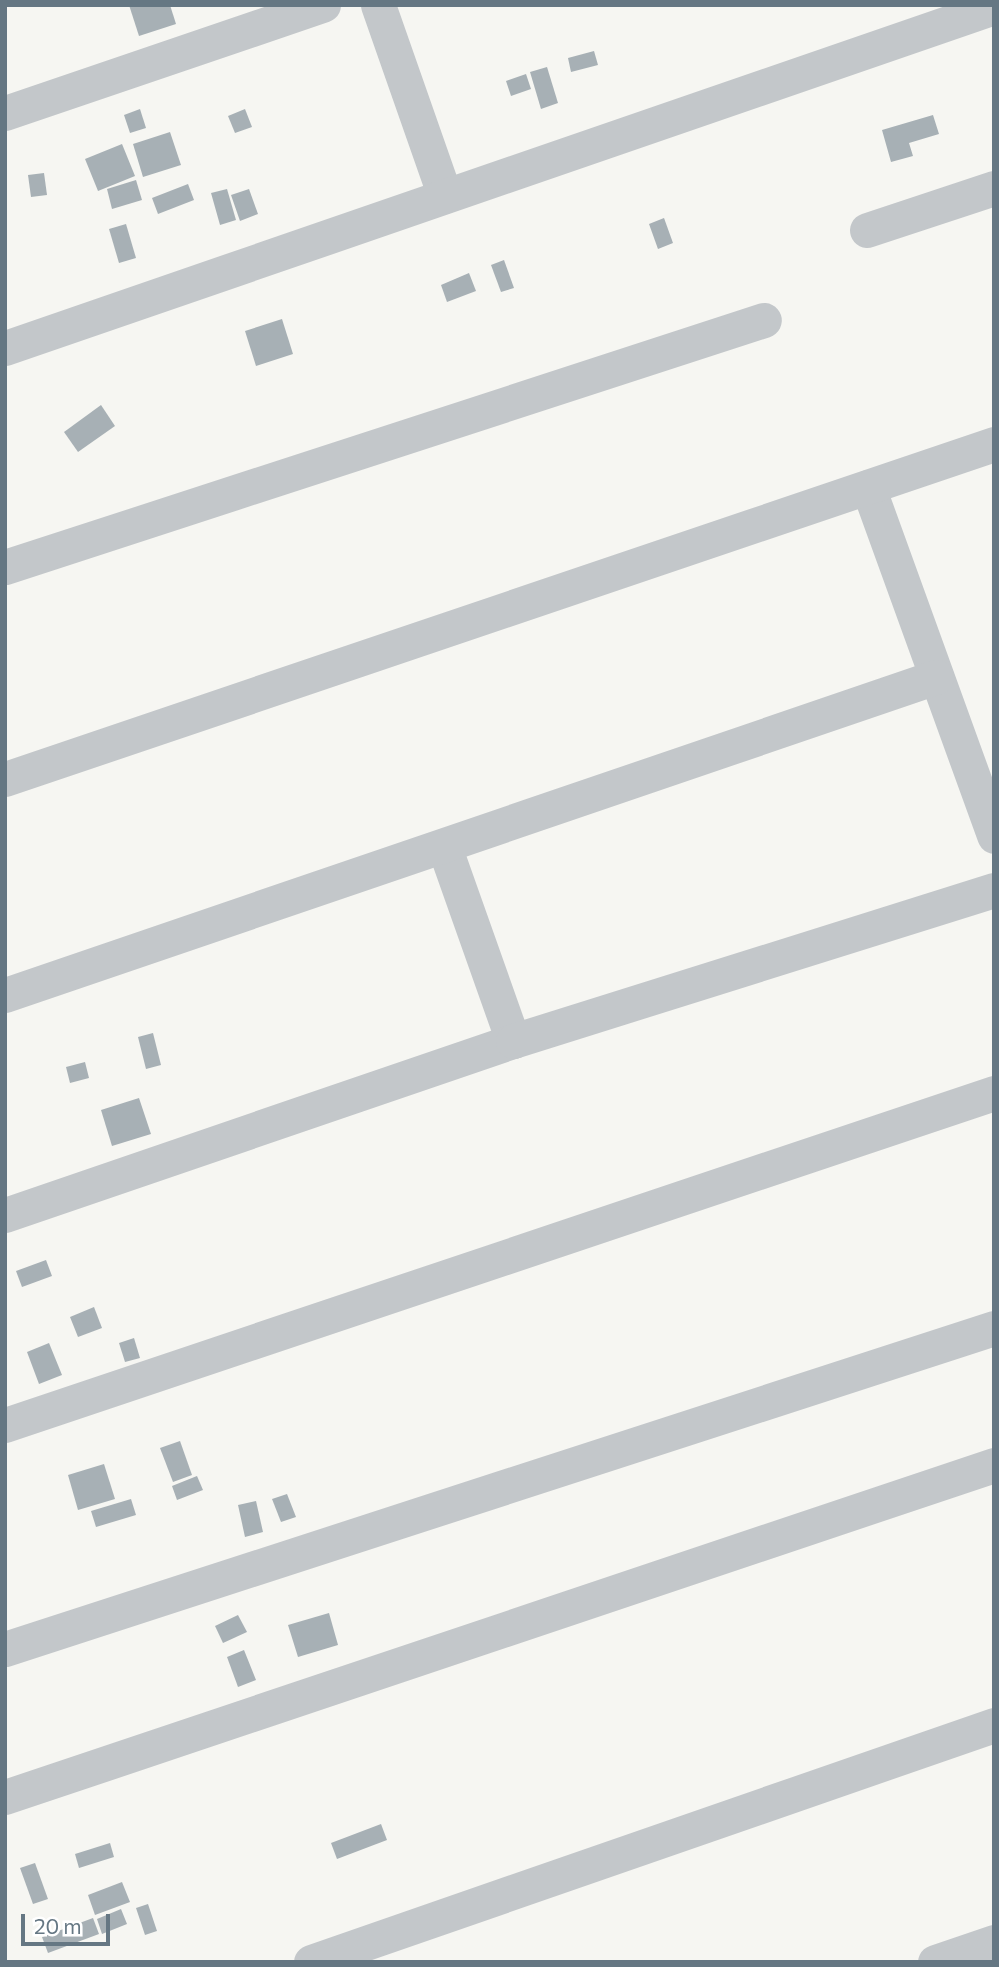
<!DOCTYPE html>
<html>
<head>
<meta charset="utf-8">
<style>
	body { margin:0 }
	#map { position:relative; width:999px; height:1967px; overflow:hidden; background:#f6f6f2; font-family:Commissioner,sans-serif }
	div>[style] { position:absolute }
	.building>* { inset:0; background:#a7b0b5 }
	.minor>* { height:35px; margin:-17.5px; padding:0 17.5px; transform-origin:17.5px; border-radius:17.5px; background:#c3c7ca }
	span { translate:-50% -50%; white-space:nowrap; text-align:center; line-height:1.15; -webkit-text-stroke:7px #fff; paint-order:stroke }
	.frame { position:absolute; inset:0; border:7px solid #657783; pointer-events:none }
	.scale { position:absolute; left:21px; top:1914px; width:89px; height:32px; box-sizing:border-box; border:4px solid #657783; border-top:0; padding-left:9px; font-size:21px; line-height:24px; white-space:nowrap; color:#657783; -webkit-text-stroke:5px #fff; paint-order:stroke }
</style>
</head>
<body>
<div id="map">
	<div class="building">
		<i style="clip-path:polygon(129px 5px,170px 5px,176px 24px,139px 36px)"></i>
		<i style="clip-path:polygon(594px 51px,598px 65px,571px 72px,568px 58px)"></i>
		<i style="clip-path:polygon(547px 67px,558px 103px,541px 109px,530px 72px)"></i>
		<i style="clip-path:polygon(526px 74px,531px 89px,511px 96px,506px 81px)"></i>
		<i style="clip-path:polygon(140px 109px,146px 128px,130px 133px,124px 115px)"></i>
		<i style="clip-path:polygon(245px 109px,252px 127px,235px 133px,228px 116px)"></i>
		<i style="clip-path:polygon(933px 115px,939px 134px,909px 143px,913px 156px,891px 162px,882px 130px)"></i>
		<i style="clip-path:polygon(170px 132px,181px 165px,143px 177px,133px 144px)"></i>
		<i style="clip-path:polygon(122px 144px,135px 176px,98px 191px,85px 159px)"></i>
		<i style="clip-path:polygon(44px 173px,47px 195px,31px 197px,28px 175px)"></i>
		<i style="clip-path:polygon(136px 180px,142px 200px,112px 209px,107px 189px)"></i>
		<i style="clip-path:polygon(188px 184px,194px 200px,158px 214px,152px 198px)"></i>
		<i style="clip-path:polygon(227px 189px,236px 220px,220px 225px,211px 193px)"></i>
		<i style="clip-path:polygon(249px 189px,258px 214px,240px 221px,231px 195px)"></i>
		<i style="clip-path:polygon(664px 218px,673px 243px,658px 249px,649px 224px)"></i>
		<i style="clip-path:polygon(126px 224px,136px 258px,119px 263px,109px 229px)"></i>
		<i style="clip-path:polygon(504px 260px,514px 288px,501px 292px,491px 265px)"></i>
		<i style="clip-path:polygon(469px 273px,476px 291px,447px 302px,441px 285px)"></i>
		<i style="clip-path:polygon(282px 319px,293px 354px,256px 366px,245px 331px)"></i>
		<i style="clip-path:polygon(101px 405px,115px 426px,78px 452px,64px 432px)"></i>
		<i style="clip-path:polygon(153px 1033px,161px 1065px,146px 1069px,138px 1037px)"></i>
		<i style="clip-path:polygon(85px 1062px,89px 1078px,70px 1083px,66px 1067px)"></i>
		<i style="clip-path:polygon(139px 1098px,151px 1134px,112px 1146px,101px 1110px)"></i>
		<i style="clip-path:polygon(46px 1260px,52px 1276px,22px 1287px,16px 1271px)"></i>
		<i style="clip-path:polygon(94px 1307px,102px 1328px,78px 1337px,70px 1317px)"></i>
		<i style="clip-path:polygon(134px 1338px,140px 1358px,125px 1362px,119px 1343px)"></i>
		<i style="clip-path:polygon(49px 1343px,62px 1375px,39px 1384px,27px 1352px)"></i>
		<i style="clip-path:polygon(180px 1441px,192px 1475px,173px 1482px,160px 1448px)"></i>
		<i style="clip-path:polygon(104px 1464px,115px 1499px,78px 1510px,68px 1475px)"></i>
		<i style="clip-path:polygon(197px 1476px,203px 1490px,177px 1500px,172px 1486px)"></i>
		<i style="clip-path:polygon(287px 1494px,296px 1517px,281px 1522px,272px 1499px)"></i>
		<i style="clip-path:polygon(131px 1499px,136px 1515px,96px 1527px,91px 1511px)"></i>
		<i style="clip-path:polygon(256px 1501px,263px 1532px,245px 1537px,238px 1505px)"></i>
		<i style="clip-path:polygon(329px 1613px,338px 1645px,298px 1657px,288px 1625px)"></i>
		<i style="clip-path:polygon(238px 1615px,247px 1632px,223px 1643px,215px 1626px)"></i>
		<i style="clip-path:polygon(244px 1650px,256px 1680px,238px 1687px,227px 1657px)"></i>
		<i style="clip-path:polygon(381px 1824px,387px 1840px,337px 1859px,331px 1843px)"></i>
		<i style="clip-path:polygon(110px 1843px,114px 1857px,79px 1868px,75px 1854px)"></i>
		<i style="clip-path:polygon(35px 1863px,48px 1899px,33px 1904px,20px 1868px)"></i>
		<i style="clip-path:polygon(122px 1882px,130px 1902px,95px 1915px,88px 1895px)"></i>
		<i style="clip-path:polygon(148px 1904px,157px 1931px,145px 1935px,136px 1908px)"></i>
		<i style="clip-path:polygon(121px 1909px,127px 1924px,102px 1934px,97px 1919px)"></i>
		<i style="clip-path:polygon(93px 1918px,99px 1934px,48px 1953px,42px 1937px)"></i>
	</div>
	<div class="minor">
		<i style="left:378px;top:5px;width:202px;rotate:70.7deg"></i>
		<i style="left:5px;top:113px;width:336px;rotate:-18.8deg"></i>
		<i style="left:867px;top:230px;width:134px;rotate:-18.3deg"></i>
		<i style="left:5px;top:348px;width:1046px;rotate:-19.02deg"></i>
		<i style="left:868px;top:487px;width:371px;rotate:70.1deg"></i>
		<i style="left:5px;top:567px;width:798px;rotate:-18.03deg"></i>
		<i style="left:5px;top:779px;width:1044px;rotate:-18.71deg"></i>
		<i style="left:444px;top:846px;width:207px;rotate:70.5deg"></i>
		<i style="left:5px;top:995px;width:984px;rotate:-18.86deg"></i>
		<i style="left:5px;top:1215px;width:537px;rotate:-18.91deg"></i>
		<i style="left:513px;top:1041px;width:504px;rotate:-17.43deg"></i>
		<i style="left:5px;top:1425px;width:1043px;rotate:-18.56deg"></i>
		<i style="left:5px;top:1649px;width:1040px;rotate:-17.98deg"></i>
		<i style="left:5px;top:1797px;width:1043px;rotate:-18.56deg"></i>
		<i style="left:311px;top:1962px;width:723px;rotate:-19.14deg"></i>
		<i style="left:935px;top:1962px;width:62px;rotate:-18.7deg"></i>
	</div>
	<div class="frame"></div>
	<div class="scale">20 m</div>
</div>
</body>
</html>
